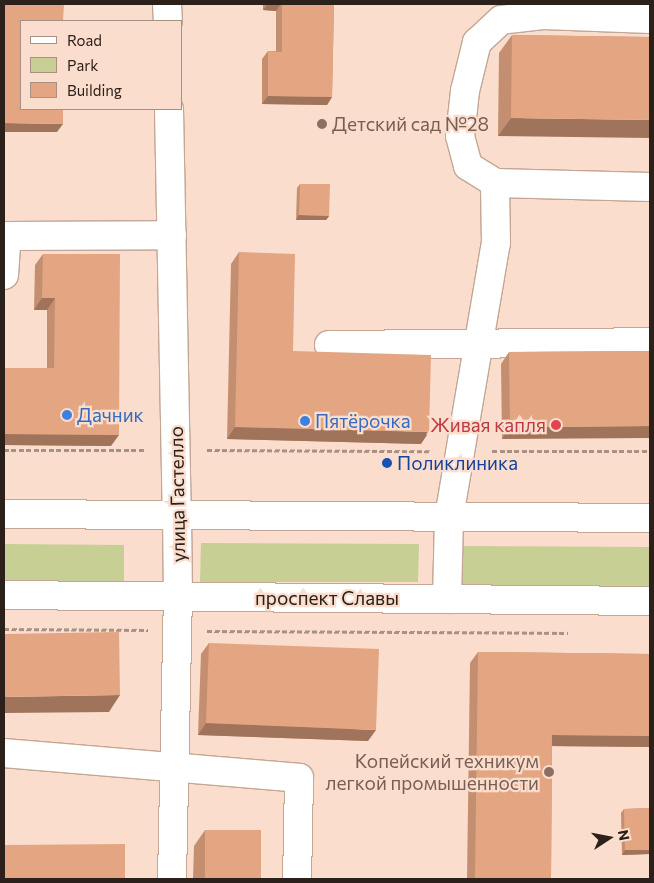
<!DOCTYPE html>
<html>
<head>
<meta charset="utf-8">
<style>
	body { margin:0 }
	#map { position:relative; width:654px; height:883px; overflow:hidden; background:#faddcc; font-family:Commissioner,sans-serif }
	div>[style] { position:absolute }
	.green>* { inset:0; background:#c7cf95 }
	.path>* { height:3px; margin-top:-1.5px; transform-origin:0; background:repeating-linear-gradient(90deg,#a79185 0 5px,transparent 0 7.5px) }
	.roads { filter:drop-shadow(1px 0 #c2a696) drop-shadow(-1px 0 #c2a696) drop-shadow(0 1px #c2a696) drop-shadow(0 -1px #c2a696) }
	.minor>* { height:28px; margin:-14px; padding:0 14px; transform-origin:14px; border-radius:14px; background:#fff }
	.major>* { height:28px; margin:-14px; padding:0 14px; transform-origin:14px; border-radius:14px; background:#fff }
	.wall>* { inset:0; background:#c48f70 }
	.shaded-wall>* { inset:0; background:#a0745b }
	.building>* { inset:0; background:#e4a682 }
	.dots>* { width:14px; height:14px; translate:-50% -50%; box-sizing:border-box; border:2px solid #faddcc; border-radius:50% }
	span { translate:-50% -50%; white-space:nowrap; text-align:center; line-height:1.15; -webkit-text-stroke:4.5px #faddcc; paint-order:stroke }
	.education-label { font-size:19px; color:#785e54 }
	.left { translate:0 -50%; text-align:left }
	.right { translate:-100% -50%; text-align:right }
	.shop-label { font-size:19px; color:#366cbe }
	.health-label { font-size:19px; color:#be3a42 }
	.transit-label { font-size:19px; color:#164399 }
	.street-label { font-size:19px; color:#2b201a }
	.frame { position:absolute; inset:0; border:5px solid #2b201a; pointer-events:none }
	.legend { position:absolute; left:20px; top:20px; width:162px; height:90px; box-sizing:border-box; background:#faddcc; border:1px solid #a79185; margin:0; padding:6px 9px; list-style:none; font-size:15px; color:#2b201a }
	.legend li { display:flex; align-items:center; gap:10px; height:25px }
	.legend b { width:25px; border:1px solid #a79185 }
	.north { position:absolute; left:584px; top:813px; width:50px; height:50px; -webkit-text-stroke:4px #faddcc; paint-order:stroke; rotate:79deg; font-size:14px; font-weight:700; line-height:20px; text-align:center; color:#2b201a }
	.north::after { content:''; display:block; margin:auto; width:18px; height:22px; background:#2b201a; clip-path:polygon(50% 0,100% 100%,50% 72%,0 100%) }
</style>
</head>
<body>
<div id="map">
	<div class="green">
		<i style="clip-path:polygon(201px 543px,419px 544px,418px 582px,200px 582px)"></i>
		<i style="clip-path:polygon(4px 544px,124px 545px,124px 581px,4px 581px)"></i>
		<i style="clip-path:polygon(462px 546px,650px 547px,650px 587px,462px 587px)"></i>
	</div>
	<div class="path">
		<i style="left:4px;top:450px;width:142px"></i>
		<i style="left:207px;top:450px;width:224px;rotate:0.3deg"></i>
		<i style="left:492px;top:451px;width:158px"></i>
		<i style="left:4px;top:629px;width:144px;rotate:0.4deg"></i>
		<i style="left:207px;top:631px;width:361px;rotate:0.3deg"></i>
	</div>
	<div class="roads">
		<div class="minor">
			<i style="left:167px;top:4px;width:17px;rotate:87deg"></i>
			<i style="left:650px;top:19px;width:107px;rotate:-177.9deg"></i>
			<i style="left:543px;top:15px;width:42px;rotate:173.2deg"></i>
			<i style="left:501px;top:20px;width:33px;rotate:137deg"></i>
			<i style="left:477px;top:42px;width:50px;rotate:103.8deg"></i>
			<i style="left:465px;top:91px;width:45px;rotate:96.3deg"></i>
			<i style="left:460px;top:136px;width:31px;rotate:75deg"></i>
			<i style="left:468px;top:166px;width:32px;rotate:32deg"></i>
			<i style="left:495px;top:183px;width:155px;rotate:1.5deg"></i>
			<i style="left:169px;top:109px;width:406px;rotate:88.9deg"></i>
			<i style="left:4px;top:275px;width:39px;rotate:-86deg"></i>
			<i style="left:7px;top:236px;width:165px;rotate:-0.3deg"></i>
			<i style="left:329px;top:345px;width:321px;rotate:-0.5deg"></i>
			<i style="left:449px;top:517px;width:278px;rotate:-80.3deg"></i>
			<i style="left:496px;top:243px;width:60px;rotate:-91deg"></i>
			<i style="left:4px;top:753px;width:296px;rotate:4.8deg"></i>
			<i style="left:299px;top:778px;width:101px;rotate:91.1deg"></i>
			<i style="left:172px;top:879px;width:282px;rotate:-88.8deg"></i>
		</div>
		<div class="major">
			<i style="left:4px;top:514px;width:646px;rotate:0.35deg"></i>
			<i style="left:177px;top:515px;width:82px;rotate:89.3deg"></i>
			<i style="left:4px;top:595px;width:646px;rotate:0.53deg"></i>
			<i style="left:447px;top:599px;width:82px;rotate:-88.6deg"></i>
		</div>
	</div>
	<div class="wall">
		<i style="clip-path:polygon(263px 4px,334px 4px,332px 97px,327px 105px,262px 104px,262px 59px,268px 51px,276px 51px,276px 11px,263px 10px)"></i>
		<i style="clip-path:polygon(512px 35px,650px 37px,498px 136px,499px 53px)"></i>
		<i style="clip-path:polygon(300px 184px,329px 216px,326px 220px,296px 220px,297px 188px)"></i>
		<i style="clip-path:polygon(239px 252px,293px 351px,421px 444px,227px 439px,231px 264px)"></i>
		<i style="clip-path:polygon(43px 254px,111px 446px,4px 445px,4px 368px,47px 368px,47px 310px,34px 310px,35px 265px)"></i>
		<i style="clip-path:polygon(650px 351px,502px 439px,501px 364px,509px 352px)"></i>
		<i style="clip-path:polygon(209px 643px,368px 741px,198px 735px,201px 654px)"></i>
		<i style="clip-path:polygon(478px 652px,650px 654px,650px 747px,552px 746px,551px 879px,467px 879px,470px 663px)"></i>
		<i style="clip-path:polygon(650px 808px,650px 854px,622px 855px,621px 813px,624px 809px)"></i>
		<i style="clip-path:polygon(205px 830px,261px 879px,193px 879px,194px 846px)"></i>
	</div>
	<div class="shaded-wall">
		<i style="clip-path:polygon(268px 4px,281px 4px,276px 11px,263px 10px)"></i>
		<i style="clip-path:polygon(268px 96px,332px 97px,327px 105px,262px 104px)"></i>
		<i style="clip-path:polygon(511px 118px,650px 120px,650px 138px,498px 136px)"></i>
		<i style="clip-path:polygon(4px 123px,63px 124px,57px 132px,4px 132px)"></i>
		<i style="clip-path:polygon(299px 215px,329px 216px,326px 220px,296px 220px)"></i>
		<i style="clip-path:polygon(42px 298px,55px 298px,47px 310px,34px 310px)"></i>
		<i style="clip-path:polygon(650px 426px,650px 438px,502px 439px,510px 427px)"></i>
		<i style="clip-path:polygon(235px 427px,429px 432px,421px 444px,227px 439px)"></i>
		<i style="clip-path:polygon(4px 434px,119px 435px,111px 446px,4px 445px)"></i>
		<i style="clip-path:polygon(120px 695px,109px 712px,4px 713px,4px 697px)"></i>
		<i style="clip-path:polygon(206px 723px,376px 730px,368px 741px,198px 735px)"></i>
		<i style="clip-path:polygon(552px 735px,650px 736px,650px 747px,544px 746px)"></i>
		<i style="clip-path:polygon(625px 850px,650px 850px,650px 854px,622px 855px)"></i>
	</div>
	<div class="building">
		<i style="clip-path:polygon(4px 4px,64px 4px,63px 21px,21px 21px,21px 109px,63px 109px,63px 124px,4px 123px)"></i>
		<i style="clip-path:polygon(282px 4px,334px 4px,332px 97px,268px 96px,268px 51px,282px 52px)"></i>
		<i style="clip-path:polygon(512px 35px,650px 37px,650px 120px,511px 118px)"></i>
		<i style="clip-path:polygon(300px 184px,330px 184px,329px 216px,299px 215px)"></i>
		<i style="clip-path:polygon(239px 252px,295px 254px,293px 351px,431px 355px,429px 432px,235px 427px)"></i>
		<i style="clip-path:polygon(43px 254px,120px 254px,119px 435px,4px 434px,4px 368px,54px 368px,55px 298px,42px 298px)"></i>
		<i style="clip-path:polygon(650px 351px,650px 426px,510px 427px,509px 352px)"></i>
		<i style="clip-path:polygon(119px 632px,120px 695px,4px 697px,4px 634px)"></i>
		<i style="clip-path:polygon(209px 643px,379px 649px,376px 730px,206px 723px)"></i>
		<i style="clip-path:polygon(478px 652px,650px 654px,650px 736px,552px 735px,551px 879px,475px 879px)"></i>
		<i style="clip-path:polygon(650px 808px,650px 850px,625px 850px,624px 809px)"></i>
		<i style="clip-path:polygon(205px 830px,261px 830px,261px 879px,205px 879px)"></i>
		<i style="clip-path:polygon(125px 844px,125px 879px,4px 879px,4px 845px)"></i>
	</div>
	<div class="dots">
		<i style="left:322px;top:124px;background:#8d6e63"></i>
		<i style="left:67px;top:415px;background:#3f7fe0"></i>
		<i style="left:305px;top:421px;background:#3f7fe0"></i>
		<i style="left:556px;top:425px;background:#e0444e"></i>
		<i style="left:387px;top:463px;background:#1a4fb4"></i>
		<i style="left:549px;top:772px;background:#8d6e63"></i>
	</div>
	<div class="education-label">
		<span class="left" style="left:332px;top:124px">Детский сад №28</span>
		<span class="right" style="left:539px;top:772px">Копейский техникум<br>легкой промышенности</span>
	</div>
	<div class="shop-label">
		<span class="left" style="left:77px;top:415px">Дачник</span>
		<span class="left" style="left:315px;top:421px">Пятёрочка</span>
	</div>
	<div class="health-label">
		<span class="right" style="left:546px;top:425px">Живая капля</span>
	</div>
	<div class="transit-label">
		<span class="left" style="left:397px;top:463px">Поликлиника</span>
	</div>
	<div class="street-label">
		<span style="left:177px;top:494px;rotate:-91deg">улица Гастелло</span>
		<span style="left:327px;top:598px">проспект Славы</span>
	</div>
	<div class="frame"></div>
	<ul class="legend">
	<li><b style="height:6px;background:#fff"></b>Road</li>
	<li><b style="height:14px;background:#c7cf95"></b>Park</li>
	<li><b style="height:14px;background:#e4a682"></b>Building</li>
	</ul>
	<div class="north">N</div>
</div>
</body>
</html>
